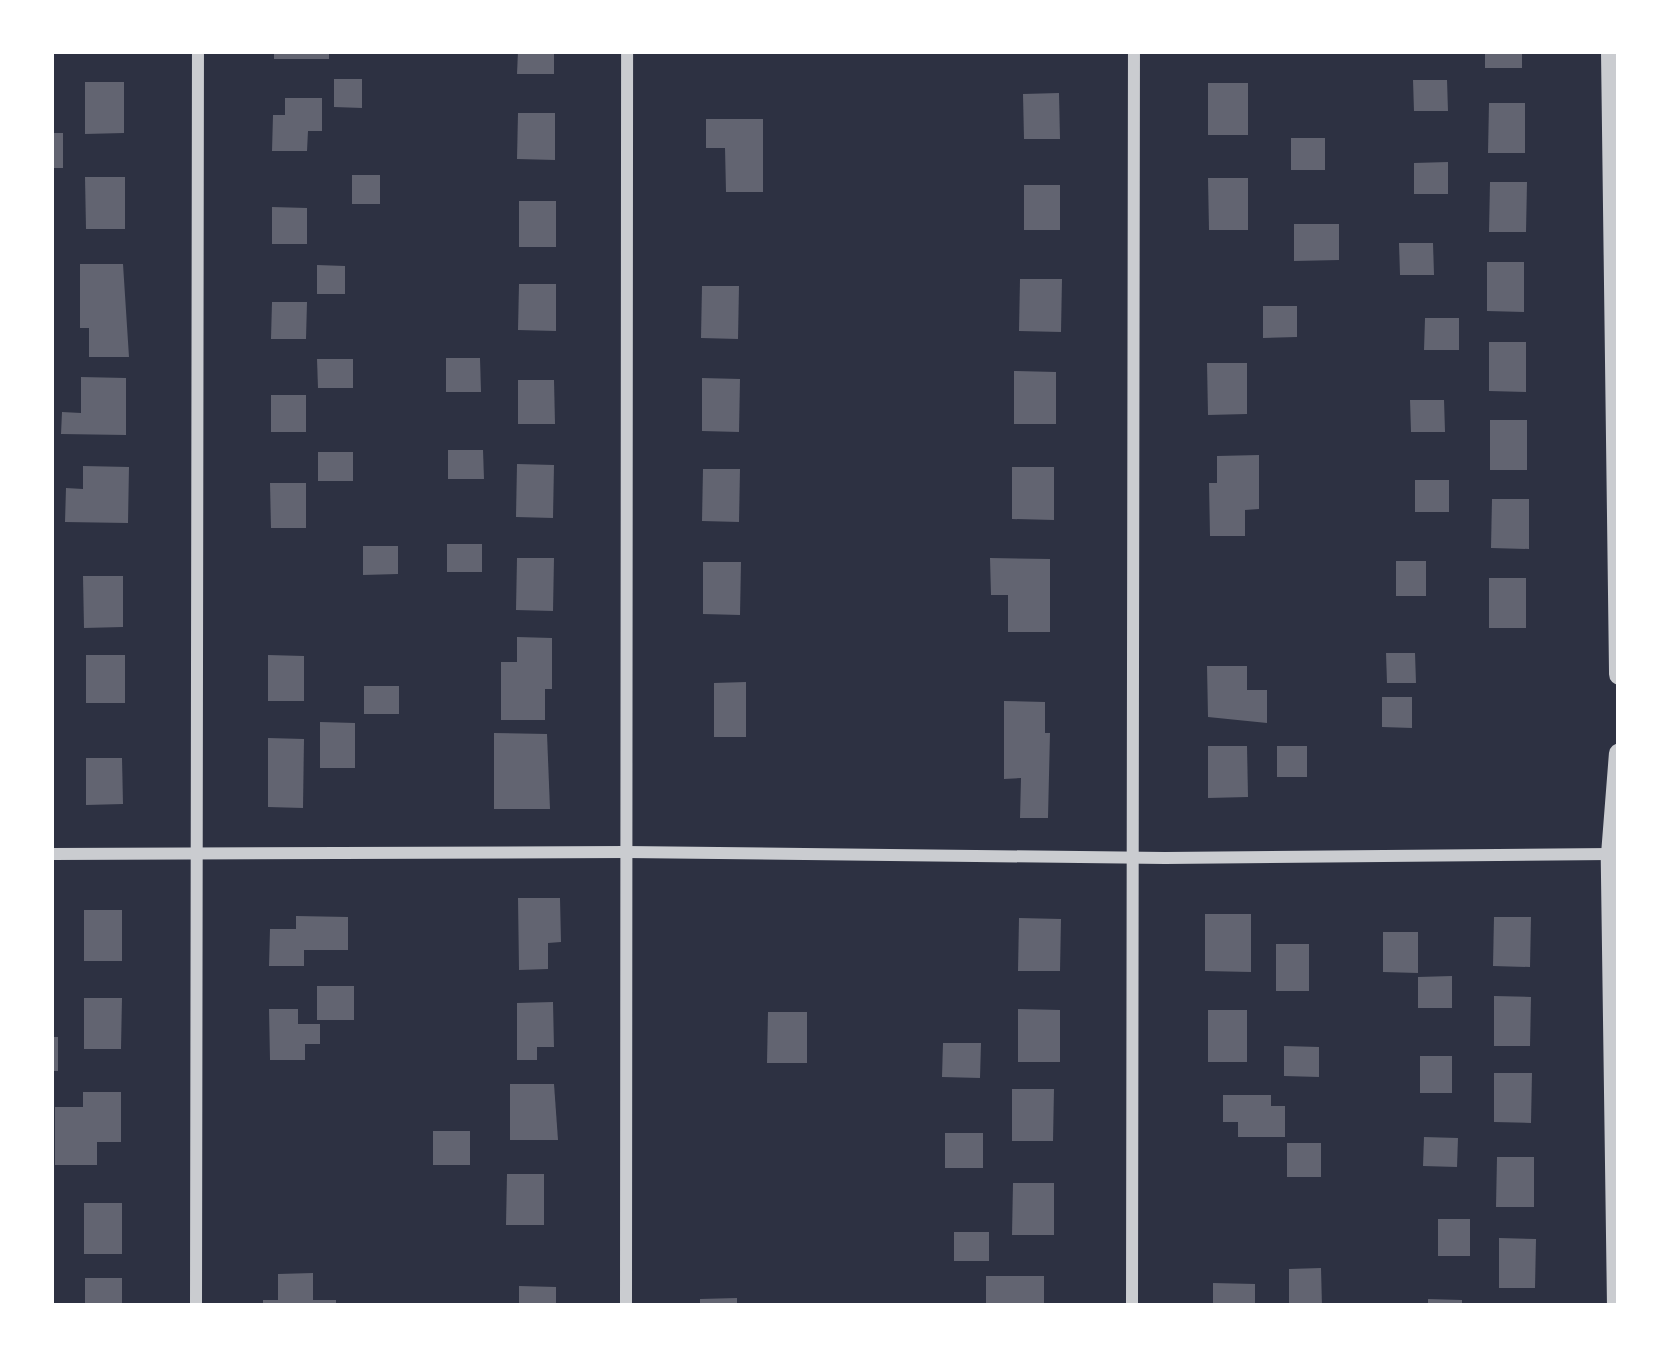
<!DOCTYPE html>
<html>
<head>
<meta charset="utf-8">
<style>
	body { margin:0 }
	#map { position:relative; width:1670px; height:1357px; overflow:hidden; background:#2d3142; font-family:"PT Serif",serif }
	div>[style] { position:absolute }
	.building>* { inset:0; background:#626471 }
	.minor>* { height:12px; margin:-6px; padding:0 6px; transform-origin:6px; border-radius:6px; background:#caccd0 }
	.tertiary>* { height:21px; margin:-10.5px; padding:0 10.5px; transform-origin:10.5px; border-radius:10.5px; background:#caccd0 }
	span { translate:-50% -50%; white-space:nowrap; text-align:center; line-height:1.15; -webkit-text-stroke:12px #fff; paint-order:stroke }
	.frame { position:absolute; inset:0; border:54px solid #fff; pointer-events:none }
</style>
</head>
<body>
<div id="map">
	<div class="building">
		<i style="clip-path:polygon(274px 51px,329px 51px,329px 59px,274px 59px)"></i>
		<i style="clip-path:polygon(518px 51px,554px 51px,554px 74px,517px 74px)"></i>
		<i style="clip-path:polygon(1485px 51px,1522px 51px,1522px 68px,1485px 68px)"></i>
		<i style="clip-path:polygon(334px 79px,362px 79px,362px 108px,334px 107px)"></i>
		<i style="clip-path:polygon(1413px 80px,1447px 80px,1448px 111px,1414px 111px)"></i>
		<i style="clip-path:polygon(85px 82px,124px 82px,124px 133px,85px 134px)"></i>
		<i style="clip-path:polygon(1208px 83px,1248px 83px,1248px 135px,1208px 135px)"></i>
		<i style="clip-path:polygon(1059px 93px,1060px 139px,1024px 139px,1023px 94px)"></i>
		<i style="clip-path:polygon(285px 98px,322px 98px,322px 131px,308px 131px,307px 151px,272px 151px,273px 115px,285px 115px)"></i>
		<i style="clip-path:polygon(1489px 103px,1525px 103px,1525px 153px,1488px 153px)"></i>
		<i style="clip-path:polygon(518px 113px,555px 113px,555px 160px,517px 159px)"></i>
		<i style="clip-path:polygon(706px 119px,763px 119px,763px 192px,726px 192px,725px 148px,706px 148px)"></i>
		<i style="clip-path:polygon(51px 133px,63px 133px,63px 168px,51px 168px)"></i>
		<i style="clip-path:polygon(1291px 138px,1325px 138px,1325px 170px,1291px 170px)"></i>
		<i style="clip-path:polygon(1448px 162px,1448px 194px,1414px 194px,1414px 163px)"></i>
		<i style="clip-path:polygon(352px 175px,380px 175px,380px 204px,352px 204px)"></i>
		<i style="clip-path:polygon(85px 177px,125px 177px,125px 229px,86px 229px)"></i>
		<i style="clip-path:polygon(1208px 178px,1248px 178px,1248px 230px,1209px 230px)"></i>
		<i style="clip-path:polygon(1490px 182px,1527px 182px,1526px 232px,1489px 232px)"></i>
		<i style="clip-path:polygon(1024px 185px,1060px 185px,1060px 230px,1024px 230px)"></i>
		<i style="clip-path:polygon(519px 201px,556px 201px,556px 247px,519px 247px)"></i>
		<i style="clip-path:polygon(272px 207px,307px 208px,307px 244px,272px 244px)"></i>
		<i style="clip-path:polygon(1294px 224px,1339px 224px,1339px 260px,1294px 261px)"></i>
		<i style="clip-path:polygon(1399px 243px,1433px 243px,1434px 275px,1400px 275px)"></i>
		<i style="clip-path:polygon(1487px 262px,1524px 262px,1524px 312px,1487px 311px)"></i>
		<i style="clip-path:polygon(80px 264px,123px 264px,129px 357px,89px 357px,89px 328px,80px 328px)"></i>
		<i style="clip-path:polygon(317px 265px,345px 266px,345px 294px,317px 294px)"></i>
		<i style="clip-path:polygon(1020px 279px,1062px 279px,1061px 332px,1019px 331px)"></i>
		<i style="clip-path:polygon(519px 284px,556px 284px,556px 331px,518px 330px)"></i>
		<i style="clip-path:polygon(702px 286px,739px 286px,738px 339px,701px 338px)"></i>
		<i style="clip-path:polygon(272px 302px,307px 302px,306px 339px,271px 339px)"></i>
		<i style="clip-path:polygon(1263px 306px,1297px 306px,1297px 337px,1263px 338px)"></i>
		<i style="clip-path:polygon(1425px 318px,1459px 318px,1459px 350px,1424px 350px)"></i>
		<i style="clip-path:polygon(1489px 342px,1526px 342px,1526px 392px,1489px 391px)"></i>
		<i style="clip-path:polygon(446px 358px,480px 358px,481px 392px,446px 392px)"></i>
		<i style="clip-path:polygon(317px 359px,353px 359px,353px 388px,318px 388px)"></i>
		<i style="clip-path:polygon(1207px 363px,1247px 363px,1247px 414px,1208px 415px)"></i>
		<i style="clip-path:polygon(1014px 371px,1056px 372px,1056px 424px,1014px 424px)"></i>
		<i style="clip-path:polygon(81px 377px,126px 378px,126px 435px,61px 434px,62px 412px,81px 413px)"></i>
		<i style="clip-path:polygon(702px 378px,740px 379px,739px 432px,702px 431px)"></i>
		<i style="clip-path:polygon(518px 380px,554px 380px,555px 424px,518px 424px)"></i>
		<i style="clip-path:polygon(271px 395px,306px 395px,306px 432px,271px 432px)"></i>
		<i style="clip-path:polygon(1410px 400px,1444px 400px,1445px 432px,1411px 432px)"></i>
		<i style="clip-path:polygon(1490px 420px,1527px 420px,1527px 470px,1490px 470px)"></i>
		<i style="clip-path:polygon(448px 450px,483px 450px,484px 479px,448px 479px)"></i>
		<i style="clip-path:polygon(318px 452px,353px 452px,353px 481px,318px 481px)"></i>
		<i style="clip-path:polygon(1259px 455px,1259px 509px,1245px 510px,1245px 536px,1210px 536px,1209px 483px,1217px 483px,1217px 456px)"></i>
		<i style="clip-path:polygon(517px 464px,554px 465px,553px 518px,516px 517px)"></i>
		<i style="clip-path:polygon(83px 466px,129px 467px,128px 523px,65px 522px,66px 488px,83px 489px)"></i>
		<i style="clip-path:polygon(1012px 467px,1054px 467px,1054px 520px,1012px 519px)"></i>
		<i style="clip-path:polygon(703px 469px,740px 469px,739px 522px,702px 521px)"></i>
		<i style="clip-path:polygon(1415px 480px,1449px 480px,1449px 512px,1415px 512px)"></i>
		<i style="clip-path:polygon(270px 483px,306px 483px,306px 528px,271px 528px)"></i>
		<i style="clip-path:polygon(1492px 499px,1529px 499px,1529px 549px,1491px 548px)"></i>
		<i style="clip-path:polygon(447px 544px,482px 544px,482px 572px,447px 572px)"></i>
		<i style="clip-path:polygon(363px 546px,398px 546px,398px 574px,363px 575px)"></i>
		<i style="clip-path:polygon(517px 558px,554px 558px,553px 611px,516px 610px)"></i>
		<i style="clip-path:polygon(990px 558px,1050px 559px,1050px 632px,1008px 632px,1008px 595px,991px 595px)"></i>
		<i style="clip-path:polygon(1396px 561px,1426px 561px,1426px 596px,1396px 596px)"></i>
		<i style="clip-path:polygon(703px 562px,741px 562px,740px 615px,703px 614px)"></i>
		<i style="clip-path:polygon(83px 576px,123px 576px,123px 627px,84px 628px)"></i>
		<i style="clip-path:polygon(1489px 578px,1526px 578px,1526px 628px,1489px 628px)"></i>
		<i style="clip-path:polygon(517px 637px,552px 638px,552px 689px,545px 689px,545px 720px,501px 720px,501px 662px,517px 662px)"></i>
		<i style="clip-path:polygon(1386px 653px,1415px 653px,1416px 683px,1387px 683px)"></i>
		<i style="clip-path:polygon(86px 655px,125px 655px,125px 703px,86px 703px)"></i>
		<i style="clip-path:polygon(268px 655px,304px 656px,304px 701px,268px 701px)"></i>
		<i style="clip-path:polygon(1207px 666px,1247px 666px,1247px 690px,1267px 690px,1267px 723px,1208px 717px)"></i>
		<i style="clip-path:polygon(746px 682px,746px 737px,714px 737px,714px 683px)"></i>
		<i style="clip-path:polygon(364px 686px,399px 686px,399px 714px,364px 714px)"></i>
		<i style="clip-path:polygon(1382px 697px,1412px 697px,1412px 728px,1382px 727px)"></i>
		<i style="clip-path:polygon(1004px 701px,1045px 702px,1045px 733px,1050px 733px,1048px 818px,1020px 818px,1021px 778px,1004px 779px)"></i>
		<i style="clip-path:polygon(320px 722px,355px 723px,355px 768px,320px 768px)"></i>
		<i style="clip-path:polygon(494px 733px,547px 734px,550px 809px,494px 809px)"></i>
		<i style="clip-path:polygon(268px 738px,304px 739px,303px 808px,268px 807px)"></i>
		<i style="clip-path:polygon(1208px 746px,1247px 746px,1248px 797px,1208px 798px)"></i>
		<i style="clip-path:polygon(1277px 746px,1307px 746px,1307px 777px,1277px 777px)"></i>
		<i style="clip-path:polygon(86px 758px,122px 758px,123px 804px,86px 805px)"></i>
		<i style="clip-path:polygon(518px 898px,560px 898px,561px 942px,548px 943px,548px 969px,519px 970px)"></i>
		<i style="clip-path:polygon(84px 910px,122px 910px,122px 961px,84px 961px)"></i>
		<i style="clip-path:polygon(1205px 914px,1251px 914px,1251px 972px,1205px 971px)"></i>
		<i style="clip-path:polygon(296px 916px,348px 917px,348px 950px,304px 950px,304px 966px,269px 966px,270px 929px,296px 929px)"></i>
		<i style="clip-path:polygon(1494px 917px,1531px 917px,1530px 967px,1493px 966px)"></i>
		<i style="clip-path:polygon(1019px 918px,1061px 919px,1060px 971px,1018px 971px)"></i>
		<i style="clip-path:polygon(1383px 932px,1418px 932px,1418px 973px,1383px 972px)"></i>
		<i style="clip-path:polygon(1276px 944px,1309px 944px,1309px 991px,1276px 991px)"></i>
		<i style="clip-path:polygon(1452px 976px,1452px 1008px,1418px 1008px,1418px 977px)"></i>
		<i style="clip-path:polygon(317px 986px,354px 986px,354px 1020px,317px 1020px)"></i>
		<i style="clip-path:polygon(1494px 996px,1531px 997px,1530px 1046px,1494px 1046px)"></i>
		<i style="clip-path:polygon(84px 998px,122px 998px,121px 1049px,84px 1049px)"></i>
		<i style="clip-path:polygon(553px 1002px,554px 1047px,537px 1047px,537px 1060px,517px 1060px,517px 1003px)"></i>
		<i style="clip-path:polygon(269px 1009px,298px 1009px,298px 1024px,320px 1024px,320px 1044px,305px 1044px,305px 1060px,270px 1060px)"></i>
		<i style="clip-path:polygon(1018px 1009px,1060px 1010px,1060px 1062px,1018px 1062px)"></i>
		<i style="clip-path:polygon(1208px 1010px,1247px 1010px,1247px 1062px,1208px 1062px)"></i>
		<i style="clip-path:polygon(768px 1012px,807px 1012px,807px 1063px,767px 1063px)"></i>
		<i style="clip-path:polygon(51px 1037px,58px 1037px,58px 1071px,51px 1071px)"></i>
		<i style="clip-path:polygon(943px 1043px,981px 1043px,980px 1078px,942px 1077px)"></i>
		<i style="clip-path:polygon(1284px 1046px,1319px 1047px,1319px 1077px,1284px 1076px)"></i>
		<i style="clip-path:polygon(1420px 1056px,1452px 1056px,1452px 1093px,1420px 1093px)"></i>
		<i style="clip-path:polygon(1494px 1073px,1532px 1073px,1531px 1123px,1494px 1122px)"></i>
		<i style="clip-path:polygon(510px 1084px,554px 1084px,558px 1140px,510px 1140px)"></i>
		<i style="clip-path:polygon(1012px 1089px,1054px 1089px,1053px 1141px,1012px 1141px)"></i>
		<i style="clip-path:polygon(83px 1092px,121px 1092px,121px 1142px,97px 1142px,97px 1165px,55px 1165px,55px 1107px,83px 1107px)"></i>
		<i style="clip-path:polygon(1223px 1095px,1271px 1095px,1271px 1106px,1285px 1106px,1285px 1137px,1238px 1137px,1238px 1122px,1223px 1122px)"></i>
		<i style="clip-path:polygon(433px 1131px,470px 1131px,470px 1165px,433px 1165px)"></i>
		<i style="clip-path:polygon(945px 1133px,983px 1133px,983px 1168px,945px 1168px)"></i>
		<i style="clip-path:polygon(1424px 1137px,1458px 1138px,1457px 1167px,1423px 1166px)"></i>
		<i style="clip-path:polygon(1287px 1143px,1321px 1143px,1321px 1177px,1287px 1177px)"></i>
		<i style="clip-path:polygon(1497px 1157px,1534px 1157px,1534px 1207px,1496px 1207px)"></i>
		<i style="clip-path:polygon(507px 1174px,544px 1174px,544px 1225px,506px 1225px)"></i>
		<i style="clip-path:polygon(1013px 1183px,1054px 1183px,1054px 1235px,1012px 1235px)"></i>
		<i style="clip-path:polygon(84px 1203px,122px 1203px,122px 1254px,84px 1254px)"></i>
		<i style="clip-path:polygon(1438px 1219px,1470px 1219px,1470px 1256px,1438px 1256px)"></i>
		<i style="clip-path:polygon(954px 1232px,989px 1232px,989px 1261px,954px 1261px)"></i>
		<i style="clip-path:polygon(1499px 1238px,1536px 1239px,1535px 1288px,1499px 1288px)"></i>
		<i style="clip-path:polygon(1321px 1268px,1322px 1306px,1289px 1306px,1289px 1269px)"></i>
		<i style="clip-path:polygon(313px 1273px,313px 1300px,336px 1300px,336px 1306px,263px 1306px,263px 1300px,278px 1300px,278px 1274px)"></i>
		<i style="clip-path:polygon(986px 1276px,1044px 1276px,1044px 1306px,986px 1306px)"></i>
		<i style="clip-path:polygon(85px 1278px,122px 1278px,122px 1306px,85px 1306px)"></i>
		<i style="clip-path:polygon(1213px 1283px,1255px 1284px,1255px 1306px,1213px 1306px)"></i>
		<i style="clip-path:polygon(519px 1286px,556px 1287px,556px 1306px,519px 1306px)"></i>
		<i style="clip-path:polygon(737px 1298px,737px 1306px,700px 1306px,700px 1299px)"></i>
		<i style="clip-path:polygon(1428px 1299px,1462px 1300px,1462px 1306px,1428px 1306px)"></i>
	</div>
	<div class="minor">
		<i style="left:51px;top:854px;width:575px;rotate:-0.2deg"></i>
		<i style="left:626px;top:852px;width:539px;rotate:0.64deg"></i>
		<i style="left:1165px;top:858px;width:446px;rotate:-0.5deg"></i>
		<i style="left:196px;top:1306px;width:1255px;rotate:-89.91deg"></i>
		<i style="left:626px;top:1306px;width:1255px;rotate:-89.95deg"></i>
		<i style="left:1132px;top:1306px;width:1255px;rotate:-89.91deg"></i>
	</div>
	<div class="tertiary">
		<i style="left:1611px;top:51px;width:623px;rotate:89.26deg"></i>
		<i style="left:1617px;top:1306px;width:452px;rotate:-90.8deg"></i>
		<i style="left:1611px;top:854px;width:101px;rotate:-85.5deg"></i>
	</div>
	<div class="frame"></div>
</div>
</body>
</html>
